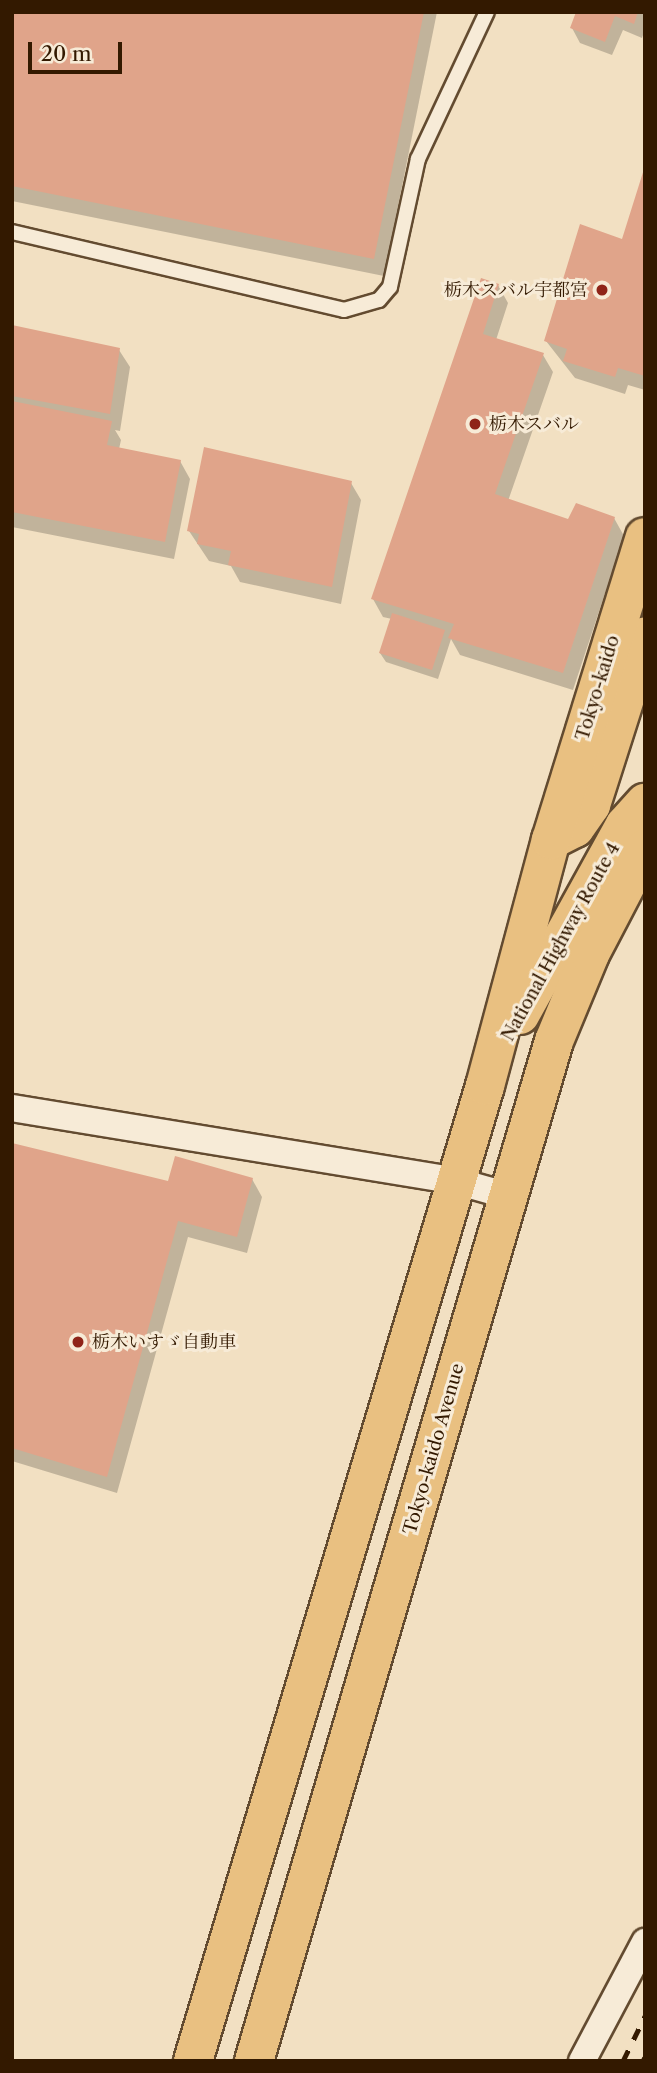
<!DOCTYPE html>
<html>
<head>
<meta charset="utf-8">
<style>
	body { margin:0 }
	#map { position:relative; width:657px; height:2073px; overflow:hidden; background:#f2e0c2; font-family:"Libre Caslon Text","Noto Serif JP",serif }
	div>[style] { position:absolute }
	.shadow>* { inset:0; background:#0003 }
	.building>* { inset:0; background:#e0a48a }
	.roads { filter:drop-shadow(2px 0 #634b30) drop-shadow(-2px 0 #634b30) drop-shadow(0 2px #634b30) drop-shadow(0 -2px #634b30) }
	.service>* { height:14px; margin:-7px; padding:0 7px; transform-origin:7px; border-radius:7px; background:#f7ebd7 }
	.minor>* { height:26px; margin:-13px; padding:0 13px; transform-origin:13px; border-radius:13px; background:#f7ebd7 }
	.trunk>* { height:38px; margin:-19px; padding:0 19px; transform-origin:19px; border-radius:19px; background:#e9c081 }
	.rail>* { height:5px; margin-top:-2.5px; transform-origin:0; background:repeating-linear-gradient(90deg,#331900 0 12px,transparent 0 24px) }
	.dots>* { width:19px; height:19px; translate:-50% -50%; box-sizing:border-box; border:4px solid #f7ebd7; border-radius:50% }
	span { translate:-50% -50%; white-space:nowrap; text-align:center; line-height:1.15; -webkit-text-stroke:6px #f7ebd7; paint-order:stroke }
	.poi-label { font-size:18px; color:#331900 }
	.right { translate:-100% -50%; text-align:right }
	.left { translate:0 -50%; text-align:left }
	.street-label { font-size:18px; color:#331900 }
	.frame { position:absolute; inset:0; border:14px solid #331900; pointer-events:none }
	.scale { position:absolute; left:28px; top:42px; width:94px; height:32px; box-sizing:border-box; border:4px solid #331900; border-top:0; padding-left:9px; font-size:21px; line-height:24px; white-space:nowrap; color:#331900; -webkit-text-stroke:5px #f7ebd7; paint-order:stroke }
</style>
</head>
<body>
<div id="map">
	<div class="shadow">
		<i style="clip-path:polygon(12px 12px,437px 12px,384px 276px,12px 201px)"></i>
		<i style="clip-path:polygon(577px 12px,645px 12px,645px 29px,642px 38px,623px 30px,612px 55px,580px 43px,572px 28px)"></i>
		<i style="clip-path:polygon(645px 173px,645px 390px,628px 385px,625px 394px,575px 378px,546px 341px,623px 241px)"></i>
		<i style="clip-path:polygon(498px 285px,508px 303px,496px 340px,543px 355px,553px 372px,508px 501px,569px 521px,614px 518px,624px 536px,573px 690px,460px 655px,451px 639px,438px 679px,386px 662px,380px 653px,392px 619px,383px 617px,373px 599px)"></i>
		<i style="clip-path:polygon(12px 327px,119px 350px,130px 367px,120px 431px,115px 430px,121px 440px,119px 449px,180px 461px,190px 479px,174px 559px,12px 527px)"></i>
		<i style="clip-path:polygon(351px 483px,361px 500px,341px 604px,240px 582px,231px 566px,209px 561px,189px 531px)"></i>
		<i style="clip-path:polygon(12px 1145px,169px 1183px,252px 1179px,262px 1197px,247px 1253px,188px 1237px,117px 1493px,12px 1461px)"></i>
	</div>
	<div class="building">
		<i style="clip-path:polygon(12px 12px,424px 12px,374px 259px,12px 186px)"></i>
		<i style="clip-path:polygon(576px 12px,638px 12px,634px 24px,615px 16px,605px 42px,570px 28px)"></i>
		<i style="clip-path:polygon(644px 169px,645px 376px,618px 368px,615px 377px,563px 361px,567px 349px,544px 341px,580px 224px,622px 239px)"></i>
		<i style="clip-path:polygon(481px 278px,499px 284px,483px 334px,544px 353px,495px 494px,568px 519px,576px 503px,615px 517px,563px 673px,448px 638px,454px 624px,371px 599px)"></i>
		<i style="clip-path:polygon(12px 325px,120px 348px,110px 414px,12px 396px)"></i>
		<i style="clip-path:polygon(12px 401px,112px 421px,107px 445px,181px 460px,165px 542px,12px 512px)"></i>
		<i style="clip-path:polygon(204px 447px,352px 481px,332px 587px,228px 565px,231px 551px,197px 544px,199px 534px,187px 531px)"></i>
		<i style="clip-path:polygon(392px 613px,445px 630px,432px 670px,379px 653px)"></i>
		<i style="clip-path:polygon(12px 1143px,168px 1181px,175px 1156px,253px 1178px,237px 1237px,178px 1221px,107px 1477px,12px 1448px)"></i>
	</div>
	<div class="roads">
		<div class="service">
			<i style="left:12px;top:232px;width:341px;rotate:13.2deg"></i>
			<i style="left:344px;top:310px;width:36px;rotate:-16deg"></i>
			<i style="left:379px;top:300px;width:17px;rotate:-50deg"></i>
			<i style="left:390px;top:287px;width:131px;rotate:-77.7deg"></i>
			<i style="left:418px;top:159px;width:162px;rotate:-64.9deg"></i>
		</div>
		<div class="minor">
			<i style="left:12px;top:1108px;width:450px;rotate:9.3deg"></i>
			<i style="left:456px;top:1181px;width:55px;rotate:15.8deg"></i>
			<i style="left:582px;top:2061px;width:135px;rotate:-62.1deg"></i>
		</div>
		<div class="trunk">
			<i style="left:551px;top:840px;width:27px;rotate:-27deg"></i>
			<i style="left:575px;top:828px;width:28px;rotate:-55deg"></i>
			<i style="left:591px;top:805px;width:177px;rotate:-72.3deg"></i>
			<i style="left:520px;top:1015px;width:217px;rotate:-61.1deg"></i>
			<i style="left:625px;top:825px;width:30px;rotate:-48deg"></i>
			<i style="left:193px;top:2061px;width:1018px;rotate:-73.33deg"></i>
			<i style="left:485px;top:1086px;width:255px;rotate:-75deg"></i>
			<i style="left:551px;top:840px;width:317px;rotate:-72.8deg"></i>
			<i style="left:254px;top:2061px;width:1063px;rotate:-73.61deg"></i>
			<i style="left:554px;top:1041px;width:94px;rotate:-67.5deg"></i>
			<i style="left:590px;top:954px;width:119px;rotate:-62.4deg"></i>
		</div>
	</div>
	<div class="rail">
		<i style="left:623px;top:2061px;width:50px;rotate:-63.9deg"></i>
		<i style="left:643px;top:2061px;width:4px;rotate:-63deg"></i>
	</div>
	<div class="dots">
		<i style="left:602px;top:290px;background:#8f2418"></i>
		<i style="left:475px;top:424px;background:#8f2418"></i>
		<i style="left:78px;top:1342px;background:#8f2418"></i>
	</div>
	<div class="poi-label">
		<span class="right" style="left:588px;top:290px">栃木スバル宇都宮</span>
		<span class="left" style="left:489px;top:424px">栃木スバル</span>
		<span class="left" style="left:92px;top:1342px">栃木いすゞ自動車</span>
	</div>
	<div class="street-label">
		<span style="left:598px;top:688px;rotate:-73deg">Tokyo-kaido</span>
		<span style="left:561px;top:942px;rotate:-61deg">National Highway Route 4</span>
		<span style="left:434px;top:1449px;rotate:-74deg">Tokyo-kaido Avenue</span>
	</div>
	<div class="frame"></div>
	<div class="scale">20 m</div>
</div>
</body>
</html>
